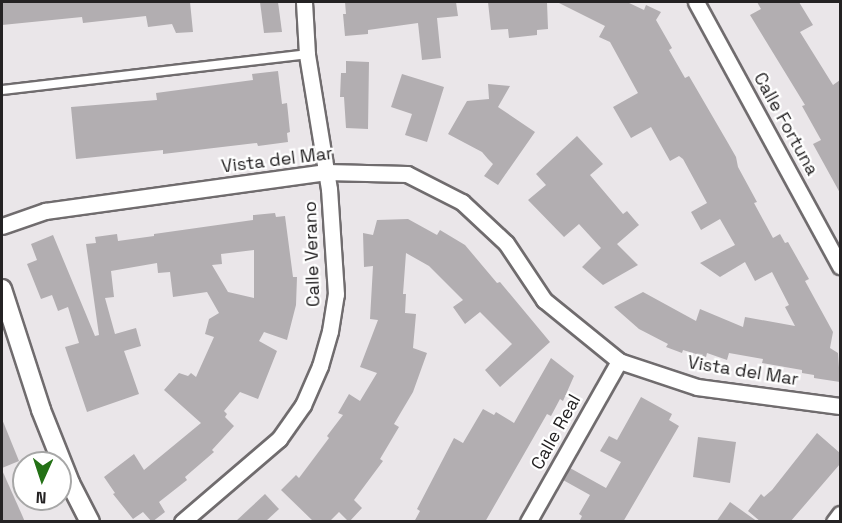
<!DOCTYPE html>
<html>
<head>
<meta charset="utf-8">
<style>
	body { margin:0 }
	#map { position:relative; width:842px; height:523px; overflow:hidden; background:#eae6e9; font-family:"Space Grotesk",sans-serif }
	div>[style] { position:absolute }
	.building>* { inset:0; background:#b2aeb1 }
	.roads { filter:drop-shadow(2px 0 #706c6e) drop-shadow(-2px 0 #706c6e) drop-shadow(0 2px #706c6e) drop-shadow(0 -2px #706c6e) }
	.service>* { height:8px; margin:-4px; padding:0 4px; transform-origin:4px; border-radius:4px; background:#fff }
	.minor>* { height:15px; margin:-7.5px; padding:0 7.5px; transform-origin:7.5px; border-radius:7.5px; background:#fff }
	.tertiary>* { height:18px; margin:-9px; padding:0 9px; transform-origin:9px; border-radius:9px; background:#fff }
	span { translate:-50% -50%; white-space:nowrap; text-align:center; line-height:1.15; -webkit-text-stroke:4.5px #fff; paint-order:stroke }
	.street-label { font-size:18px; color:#242223 }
	.frame { position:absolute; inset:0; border:3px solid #242223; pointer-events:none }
	.north { position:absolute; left:12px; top:451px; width:60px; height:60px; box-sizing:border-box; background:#fff; border:2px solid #a7a7a7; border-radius:50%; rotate:183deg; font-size:16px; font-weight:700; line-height:24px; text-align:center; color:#242223 }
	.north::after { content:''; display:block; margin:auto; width:21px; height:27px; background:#247116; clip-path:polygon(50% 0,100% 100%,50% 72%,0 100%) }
</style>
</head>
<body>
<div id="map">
	<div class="building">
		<i style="clip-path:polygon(2px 2px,190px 2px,193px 32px,176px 33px,172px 24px,148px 27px,146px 16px,83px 23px,82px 17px,2px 25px)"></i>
		<i style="clip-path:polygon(260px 2px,278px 2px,282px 32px,264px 33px)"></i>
		<i style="clip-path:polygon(345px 2px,456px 2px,458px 16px,437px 18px,441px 58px,422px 60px,418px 23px,368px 30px,368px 34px,345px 36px,343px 14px,346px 14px)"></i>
		<i style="clip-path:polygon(488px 2px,547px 2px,548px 29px,537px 30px,537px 35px,509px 38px,508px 29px,491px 30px)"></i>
		<i style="clip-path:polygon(557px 2px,627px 2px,644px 10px,646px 5px,661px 12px,656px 20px,672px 48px,669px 50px,685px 78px,689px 76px,728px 143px,736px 157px,738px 167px,757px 202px,754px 203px,773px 238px,780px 234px,785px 243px,788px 242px,809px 279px,805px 281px,833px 332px,830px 348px,838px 353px,840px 382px,814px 378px,814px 375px,802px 373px,802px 370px,762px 363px,763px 359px,729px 353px,727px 360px,707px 353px,706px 357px,683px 350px,682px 353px,666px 347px,668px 344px,639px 329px,614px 307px,643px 292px,696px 321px,700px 309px,743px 327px,745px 317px,795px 326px,785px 307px,789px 305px,772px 272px,755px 281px,745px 262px,720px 277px,700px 263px,735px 245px,720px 219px,701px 230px,691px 212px,707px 203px,683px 159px,679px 156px,670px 161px,651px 127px,631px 138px,613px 107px,638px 93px,610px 42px,599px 37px,605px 26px)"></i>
		<i style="clip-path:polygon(757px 2px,799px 2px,813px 25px,800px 32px,833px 85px,840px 80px,840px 193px,813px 144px,821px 140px,802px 106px,805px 105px,750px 15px,761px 9px)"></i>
		<i style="clip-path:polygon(346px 61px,369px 62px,368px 129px,346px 128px,344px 97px,340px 97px,341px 73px,346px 73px)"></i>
		<i style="clip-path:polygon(278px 71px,282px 104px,287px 103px,290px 132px,287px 133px,288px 142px,258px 146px,257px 143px,163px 154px,163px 150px,76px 159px,71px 107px,157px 100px,156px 93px,253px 80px,252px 74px)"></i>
		<i style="clip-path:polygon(402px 74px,444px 87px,427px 142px,405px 135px,412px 114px,391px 107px)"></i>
		<i style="clip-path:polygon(488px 84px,510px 86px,498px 107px,535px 132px,498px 185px,484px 176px,493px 164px,488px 159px,482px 152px,448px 134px,467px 101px,489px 99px)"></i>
		<i style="clip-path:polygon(577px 136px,603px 164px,590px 175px,623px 214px,627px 211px,639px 225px,617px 244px,638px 265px,603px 285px,582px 267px,601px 248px,579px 224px,564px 237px,528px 200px,546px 185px,536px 174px)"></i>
		<i style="clip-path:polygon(evenodd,275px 213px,276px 217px,285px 216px,293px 277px,297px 277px,296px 305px,287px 340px,264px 332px,259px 341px,277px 351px,258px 399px,240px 392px,224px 411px,227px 414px,225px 417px,234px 426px,212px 450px,214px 452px,185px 477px,187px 480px,159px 502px,165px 512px,152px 522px,143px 512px,133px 519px,113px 494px,115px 493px,104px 477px,134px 454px,144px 470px,201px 423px,164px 390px,179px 373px,188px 376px,191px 373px,196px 377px,214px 337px,205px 334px,209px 319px,219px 313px,207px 292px,173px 297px,170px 272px,158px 273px,157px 263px,111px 271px,114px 297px,105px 298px,115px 334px,136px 328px,141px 346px,124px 351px,139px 394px,87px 412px,65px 347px,79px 343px,68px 307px,58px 311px,52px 295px,41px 299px,27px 264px,37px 260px,31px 244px,53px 235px,95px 336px,99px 335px,86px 244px,96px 243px,95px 237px,117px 234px,118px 241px,154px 236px,154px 234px,253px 220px,253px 215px,275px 213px,254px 250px,254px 298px,228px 292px,212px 265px,222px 264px,221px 254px,254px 250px)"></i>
		<i style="clip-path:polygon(408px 219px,437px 235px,440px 230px,465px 245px,497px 283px,500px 282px,550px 342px,500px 387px,485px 370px,512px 344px,480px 312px,465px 324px,453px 307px,463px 300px,429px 266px,406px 253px,403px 294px,406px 294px,405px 313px,416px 314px,413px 348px,427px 353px,413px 392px,394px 424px,399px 427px,380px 459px,383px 461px,354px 500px,362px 508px,349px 522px,339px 512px,329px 522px,314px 522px,281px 490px,296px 475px,299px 478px,329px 438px,327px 436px,343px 415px,338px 413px,349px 394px,360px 401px,377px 373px,360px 367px,378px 320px,370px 319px,373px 266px,364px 267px,363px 233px,373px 235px,377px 220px)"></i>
		<i style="clip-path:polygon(551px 358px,574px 376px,563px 401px,560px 399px,551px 416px,547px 414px,485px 522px,414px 522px,420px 511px,417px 509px,454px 438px,463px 443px,483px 409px,494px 415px,496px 412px,514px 423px)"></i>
		<i style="clip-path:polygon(641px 397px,672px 414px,669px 420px,679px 426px,623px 522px,579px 522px,582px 516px,579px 514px,590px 495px,563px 480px,570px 468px,606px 488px,621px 462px,600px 451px,609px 436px,617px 440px)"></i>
		<i style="clip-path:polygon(2px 419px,19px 461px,2px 468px)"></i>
		<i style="clip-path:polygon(817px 433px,840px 453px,840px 464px,790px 522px,761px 522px,748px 511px,761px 494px,764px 497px,772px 490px)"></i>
		<i style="clip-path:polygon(698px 437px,736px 442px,730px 483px,693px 477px)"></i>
		<i style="clip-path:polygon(2px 470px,22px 515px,25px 522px,2px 522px)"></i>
		<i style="clip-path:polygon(265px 494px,279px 509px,265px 522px,235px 522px)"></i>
		<i style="clip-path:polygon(730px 502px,758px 522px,716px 522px)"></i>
	</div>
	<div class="roads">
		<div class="service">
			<i style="left:2px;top:90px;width:307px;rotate:-6.7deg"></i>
		</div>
		<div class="minor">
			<i style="left:696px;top:2px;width:301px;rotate:61.4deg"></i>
			<i style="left:2px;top:226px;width:46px;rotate:-19.2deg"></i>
			<i style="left:45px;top:211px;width:284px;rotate:-7.9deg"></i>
			<i style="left:326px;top:172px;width:81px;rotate:1.4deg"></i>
			<i style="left:407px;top:174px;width:62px;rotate:27deg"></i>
			<i style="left:462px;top:202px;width:60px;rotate:43deg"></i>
			<i style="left:506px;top:243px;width:69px;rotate:56.3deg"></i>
			<i style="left:544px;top:300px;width:97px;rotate:39.1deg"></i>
			<i style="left:619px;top:361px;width:82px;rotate:18.4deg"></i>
			<i style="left:697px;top:387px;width:144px;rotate:7.6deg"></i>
			<i style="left:182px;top:522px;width:128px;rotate:-40.6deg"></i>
			<i style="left:279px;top:439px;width:42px;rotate:-54.8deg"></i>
			<i style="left:303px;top:405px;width:43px;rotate:-66.4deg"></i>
			<i style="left:320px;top:366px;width:36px;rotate:-74deg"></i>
			<i style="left:330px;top:331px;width:37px;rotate:-81deg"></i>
			<i style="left:336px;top:294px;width:105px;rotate:-93.8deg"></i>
			<i style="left:329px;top:189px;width:137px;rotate:-99.3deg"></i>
			<i style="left:307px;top:54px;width:52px;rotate:-93.3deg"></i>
			<i style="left:528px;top:522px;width:185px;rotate:-60.5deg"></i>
			<i style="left:834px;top:522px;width:10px;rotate:-53deg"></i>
		</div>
		<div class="tertiary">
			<i style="left:2px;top:289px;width:127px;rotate:72.1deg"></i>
			<i style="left:41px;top:410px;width:79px;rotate:68.3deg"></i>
			<i style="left:70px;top:483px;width:44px;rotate:62.9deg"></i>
		</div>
	</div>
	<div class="street-label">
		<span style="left:786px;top:124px;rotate:61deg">Calle Fortuna</span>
		<span style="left:277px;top:160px;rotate:-7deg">Vista del Mar</span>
		<span style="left:312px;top:254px;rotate:-92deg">Calle Verano</span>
		<span style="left:743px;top:371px;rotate:9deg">Vista del Mar</span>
		<span style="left:556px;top:432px;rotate:-61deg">Calle Real</span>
	</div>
	<div class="frame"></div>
	<div class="north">N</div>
</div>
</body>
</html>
